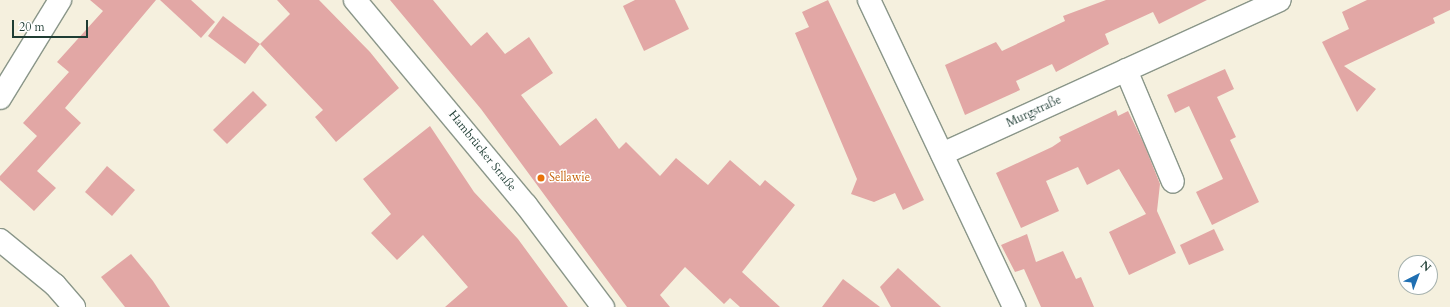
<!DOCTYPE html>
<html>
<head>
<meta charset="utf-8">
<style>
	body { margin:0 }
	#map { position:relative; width:1450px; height:307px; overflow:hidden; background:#f5f0de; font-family:Cardo,serif }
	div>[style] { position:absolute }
	.building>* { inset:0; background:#e2a7a5 }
	.roads { filter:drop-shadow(1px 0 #8a9689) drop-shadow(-1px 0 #8a9689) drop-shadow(0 1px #8a9689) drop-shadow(0 -1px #8a9689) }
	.minor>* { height:22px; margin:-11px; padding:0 11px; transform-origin:11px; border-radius:11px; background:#fff }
	.dots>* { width:11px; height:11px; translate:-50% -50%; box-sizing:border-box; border:2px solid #fff; border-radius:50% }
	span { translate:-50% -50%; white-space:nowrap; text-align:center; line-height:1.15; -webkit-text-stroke:3px #fff; paint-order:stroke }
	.street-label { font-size:12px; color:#1f3d34 }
	.food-label { font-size:12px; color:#c56008 }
	.left { translate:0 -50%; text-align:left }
	.north { position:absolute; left:1398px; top:255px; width:40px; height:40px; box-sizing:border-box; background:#fff; border:1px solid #a5b1ae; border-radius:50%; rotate:42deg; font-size:11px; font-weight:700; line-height:16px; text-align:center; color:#1f3d34 }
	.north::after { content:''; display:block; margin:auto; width:14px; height:18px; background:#1f6fb2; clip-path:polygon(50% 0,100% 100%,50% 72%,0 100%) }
	.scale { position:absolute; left:12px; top:20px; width:76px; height:18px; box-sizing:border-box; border:2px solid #1f3d34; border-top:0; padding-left:5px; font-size:12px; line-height:14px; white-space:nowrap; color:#1f3d34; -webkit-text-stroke:3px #fff; paint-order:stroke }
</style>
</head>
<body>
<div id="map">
	<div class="building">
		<i style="clip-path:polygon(90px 0,156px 0,65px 108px,81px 123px,37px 171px,56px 188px,34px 211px,0 180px,0 176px,37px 136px,23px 123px,69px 72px,57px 62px,103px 11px)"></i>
		<i style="clip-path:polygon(160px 0,191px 0,215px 22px,201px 38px)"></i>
		<i style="clip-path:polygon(277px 0,319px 0,370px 52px,399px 88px,336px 142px,315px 117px,323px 110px,260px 44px,290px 14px)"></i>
		<i style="clip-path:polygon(390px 0,433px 0,471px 46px,487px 32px,505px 54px,529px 37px,553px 73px,521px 95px,560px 146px,596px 118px,619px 149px,626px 142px,660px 176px,676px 158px,708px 185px,730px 160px,760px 186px,765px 180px,795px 205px,742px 272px,780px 307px,740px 307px,730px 298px,724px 304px,685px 267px,660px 295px,670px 307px,627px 307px,481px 109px)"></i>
		<i style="clip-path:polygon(635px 0,675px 0,689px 29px,644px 51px,623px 6px)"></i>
		<i style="clip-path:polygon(828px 0,924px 200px,903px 210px,895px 193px,874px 202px,851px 194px,857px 179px,795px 33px,809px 27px,802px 12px)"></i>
		<i style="clip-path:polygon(1106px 0,1207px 0,1159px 24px,1153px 12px,1105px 34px,1109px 44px,1056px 72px,1052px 64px,1016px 81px,1020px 90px,965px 115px,945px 65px,996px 42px,1002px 51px,1065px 21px,1063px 16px)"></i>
		<i style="clip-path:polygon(1367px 0,1450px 0,1450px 10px,1433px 18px,1435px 23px,1344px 66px,1376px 89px,1357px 112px,1322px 42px,1349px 29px,1342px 12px)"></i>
		<i style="clip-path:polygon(223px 16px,260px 44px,245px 64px,208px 36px)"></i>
		<i style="clip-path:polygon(1225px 69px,1234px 89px,1217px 97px,1236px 137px,1230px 140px,1259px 202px,1212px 225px,1196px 192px,1223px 179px,1189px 106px,1175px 113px,1167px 95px)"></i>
		<i style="clip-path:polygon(253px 91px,267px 105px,227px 144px,213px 130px)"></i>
		<i style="clip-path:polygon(1116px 110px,1118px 116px,1128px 111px,1144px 144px,1160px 184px,1157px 211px,1176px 253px,1129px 275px,1109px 232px,1146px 214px,1119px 169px,1087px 185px,1078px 167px,1046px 181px,1059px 211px,1021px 228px,996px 173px,1052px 147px,1061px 141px,1059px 137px)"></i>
		<i style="clip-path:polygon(430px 126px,474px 192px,518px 239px,568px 307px,445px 307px,468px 287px,423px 235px,397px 260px,371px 233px,391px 214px,363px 179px)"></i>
		<i style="clip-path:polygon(107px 166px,135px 190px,112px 216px,85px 192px)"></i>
		<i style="clip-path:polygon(1214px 229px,1224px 250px,1189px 265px,1180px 245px)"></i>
		<i style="clip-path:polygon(1027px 234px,1036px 262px,1063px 251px,1076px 279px,1081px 277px,1094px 307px,1041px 307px,1024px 269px,1015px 272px,1001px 245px)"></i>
		<i style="clip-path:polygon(131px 254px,153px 281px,170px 307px,125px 307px,101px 277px)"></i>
		<i style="clip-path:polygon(898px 268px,941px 307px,891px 307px,880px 287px)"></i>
		<i style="clip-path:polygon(843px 279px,880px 307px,822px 307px)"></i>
	</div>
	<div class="roads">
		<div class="minor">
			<i style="left:355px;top:0;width:267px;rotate:50.2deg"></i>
			<i style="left:526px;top:205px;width:128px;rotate:53deg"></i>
			<i style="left:869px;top:0;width:340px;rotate:64.7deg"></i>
			<i style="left:1126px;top:70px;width:121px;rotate:67.2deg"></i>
			<i style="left:0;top:98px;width:115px;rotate:-58.5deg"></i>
			<i style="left:942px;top:154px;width:371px;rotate:-24.5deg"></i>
			<i style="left:0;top:240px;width:71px;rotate:39.3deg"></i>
			<i style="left:55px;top:285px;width:29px;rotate:49deg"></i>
		</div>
	</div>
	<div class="dots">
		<i style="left:541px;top:178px;background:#e8710a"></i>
	</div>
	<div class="street-label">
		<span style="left:1034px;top:112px;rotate:-25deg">Murgstraße</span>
		<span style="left:482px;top:151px;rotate:51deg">Hambrücker Straße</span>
	</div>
	<div class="food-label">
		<span class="left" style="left:549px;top:178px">Sellawie</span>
	</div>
	<div class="north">N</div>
	<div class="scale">20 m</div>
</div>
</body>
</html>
